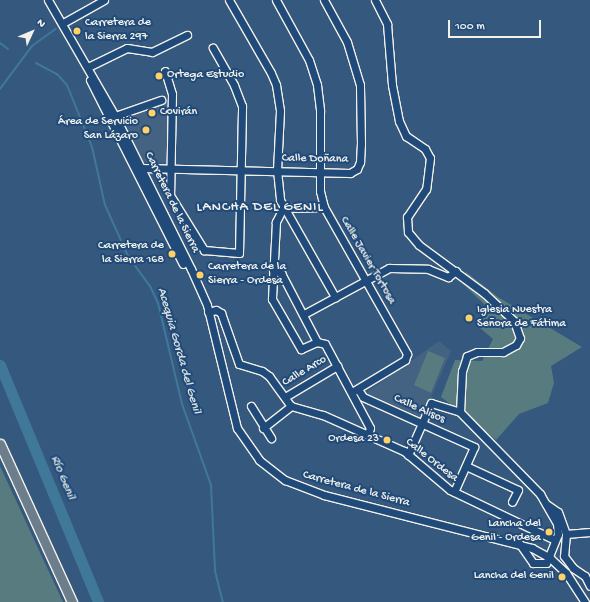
<!DOCTYPE html>
<html>
<head>
<meta charset="utf-8">
<style>
	body { margin:0 }
	#map { position:relative; width:590px; height:602px; overflow:hidden; background:#35587e; font-family:"Gochi Hand",sans-serif }
	div>[style] { position:absolute }
	.built>* { inset:0; background:#446281 }
	.green>* { inset:0; background:#587b80 }
	.stream>* { height:2px; margin:-1px; padding:0 1px; transform-origin:1px; border-radius:1px; background:#40789a }
	.river>* { height:11px; margin:-5.5px; padding:0 5.5px; transform-origin:5.5px; border-radius:5.5px; background:#40789a }
	.roads { filter:drop-shadow(1px 0 #f4f1e8) drop-shadow(-1px 0 #f4f1e8) drop-shadow(0 1px #f4f1e8) drop-shadow(0 -1px #f4f1e8) }
	.minor>* { height:7px; margin:-3.5px; padding:0 3.5px; transform-origin:3.5px; border-radius:3.5px; background:#1f4a7a }
	.major>* { height:9px; margin:-4.5px; padding:0 4.5px; transform-origin:4.5px; border-radius:4.5px; background:#6c7d8b }
	.dots>* { width:11px; height:11px; translate:-50% -50%; box-sizing:border-box; border:2px solid #1f4a7a; border-radius:50% }
	span { translate:-50% -50%; white-space:nowrap; text-align:center; line-height:1.15; -webkit-text-stroke:4px #1f4a7a; paint-order:stroke }
	.poi-label { font-size:12px; color:#f4f1e8 }
	.left { translate:0 -50%; text-align:left }
	.right { translate:-100% -50%; text-align:right }
	.street-label { font-size:12px; color:#f4f1e8 }
	.water-label { font-size:13px; color:#d9dfdc; font-style:italic }
	.quarter-label { font-size:14px; color:#f4f1e8; letter-spacing:1px }
	.north { position:absolute; left:12px; top:12px; width:40px; height:40px; -webkit-text-stroke:3px #1f4a7a; paint-order:stroke; rotate:46deg; font-size:11px; font-weight:700; line-height:16px; text-align:center; color:#f4f1e8 }
	.north::after { content:''; display:block; margin:auto; width:14px; height:18px; background:#f4f1e8; clip-path:polygon(50% 0,100% 100%,50% 72%,0 100%) }
	.scale { position:absolute; left:448px; top:20px; width:93px; height:18px; box-sizing:border-box; border:2px solid #f4f1e8; border-top:0; padding-left:5px; font-size:12px; line-height:14px; white-space:nowrap; color:#f4f1e8; -webkit-text-stroke:3px #1f4a7a; paint-order:stroke }
</style>
</head>
<body>
<div id="map">
	<div class="built">
		<i style="clip-path:polygon(169px 99px,167px 163px,140px 162px,118px 119px)"></i>
		<i style="clip-path:polygon(439px 341px,451px 351px,421px 421px,367px 396px,367px 392px)"></i>
	</div>
	<div class="green">
		<i style="clip-path:polygon(466px 272px,498px 297px,582px 347px,551px 366px,554px 383px,548px 403px,519px 414px,496px 440px,441px 397px,455px 360px,482px 361px,493px 339px,480px 328px,486px 306px,462px 283px)"></i>
		<i style="clip-path:polygon(428px 351px,445px 358px,431px 393px,414px 385px)"></i>
		<i style="clip-path:polygon(0 466px,63px 602px,0 602px)"></i>
	</div>
	<div class="stream">
		<i style="left:0;top:43px;width:10px;rotate:37deg"></i>
		<i style="left:36px;top:63px;width:24px;rotate:28deg"></i>
		<i style="left:57px;top:74px;width:15px;rotate:48deg"></i>
		<i style="left:67px;top:85px;width:67px;rotate:68deg"></i>
		<i style="left:92px;top:147px;width:59px;rotate:77.4deg"></i>
		<i style="left:105px;top:205px;width:56px;rotate:65.7deg"></i>
		<i style="left:128px;top:256px;width:37px;rotate:54deg"></i>
		<i style="left:150px;top:286px;width:19px;rotate:65deg"></i>
		<i style="left:158px;top:303px;width:104px;rotate:76.6deg"></i>
		<i style="left:182px;top:404px;width:86px;rotate:70.3deg"></i>
		<i style="left:211px;top:485px;width:86px;rotate:87.3deg"></i>
		<i style="left:215px;top:571px;width:32px;rotate:76deg"></i>
		<i style="left:0;top:89px;width:54px;rotate:-53.3deg"></i>
		<i style="left:32px;top:46px;width:29px;rotate:-36deg"></i>
	</div>
	<div class="river">
		<i style="left:0;top:365px;width:256px;rotate:67.5deg"></i>
	</div>
	<div class="roads">
		<div class="minor">
			<i style="left:48px;top:0;width:134px;rotate:60deg"></i>
			<i style="left:115px;top:116px;width:171px;rotate:63.6deg"></i>
			<i style="left:191px;top:269px;width:39px;rotate:66deg"></i>
			<i style="left:207px;top:305px;width:127px;rotate:76.3deg"></i>
			<i style="left:237px;top:428px;width:39px;rotate:55deg"></i>
			<i style="left:259px;top:460px;width:33px;rotate:38deg"></i>
			<i style="left:285px;top:480px;width:42px;rotate:21deg"></i>
			<i style="left:324px;top:495px;width:215px;rotate:14.3deg"></i>
			<i style="left:532px;top:548px;width:21px;rotate:29deg"></i>
			<i style="left:550px;top:558px;width:22px;rotate:43deg"></i>
			<i style="left:566px;top:573px;width:35px;rotate:57deg"></i>
			<i style="left:229px;top:0;width:84px;rotate:60.1deg"></i>
			<i style="left:271px;top:73px;width:13px;rotate:67deg"></i>
			<i style="left:276px;top:85px;width:26px;rotate:81deg"></i>
			<i style="left:280px;top:111px;width:59px;rotate:92.9deg"></i>
			<i style="left:277px;top:170px;width:30px;rotate:84deg"></i>
			<i style="left:280px;top:200px;width:112px;rotate:60.4deg"></i>
			<i style="left:276px;top:0;width:68px;rotate:61.2deg"></i>
			<i style="left:309px;top:60px;width:26px;rotate:72deg"></i>
			<i style="left:317px;top:85px;width:26px;rotate:83deg"></i>
			<i style="left:320px;top:111px;width:80px;rotate:90deg"></i>
			<i style="left:320px;top:191px;width:16px;rotate:76deg"></i>
			<i style="left:324px;top:207px;width:169px;rotate:60.5deg"></i>
			<i style="left:407px;top:354px;width:6px;rotate:108deg"></i>
			<i style="left:405px;top:360px;width:62px;rotate:148.9deg"></i>
			<i style="left:375px;top:0;width:27px;rotate:63deg"></i>
			<i style="left:387px;top:24px;width:61px;rotate:85.3deg"></i>
			<i style="left:392px;top:85px;width:37px;rotate:79deg"></i>
			<i style="left:399px;top:121px;width:17px;rotate:65deg"></i>
			<i style="left:406px;top:136px;width:23px;rotate:34deg"></i>
			<i style="left:425px;top:149px;width:10px;rotate:61deg"></i>
			<i style="left:430px;top:158px;width:31px;rotate:97deg"></i>
			<i style="left:426px;top:189px;width:34px;rotate:124deg"></i>
			<i style="left:407px;top:217px;width:15px;rotate:86deg"></i>
			<i style="left:408px;top:232px;width:17px;rotate:50deg"></i>
			<i style="left:419px;top:245px;width:81px;rotate:36.4deg"></i>
			<i style="left:484px;top:293px;width:41px;rotate:43deg"></i>
			<i style="left:514px;top:321px;width:18px;rotate:71deg"></i>
			<i style="left:520px;top:338px;width:8px;rotate:120deg"></i>
			<i style="left:516px;top:345px;width:15px;rotate:152deg"></i>
			<i style="left:503px;top:352px;width:26px;rotate:180deg"></i>
			<i style="left:477px;top:352px;width:11px;rotate:158deg"></i>
			<i style="left:467px;top:356px;width:16px;rotate:108deg"></i>
			<i style="left:462px;top:371px;width:41px;rotate:92.8deg"></i>
			<i style="left:460px;top:412px;width:115px;rotate:45.7deg"></i>
			<i style="left:540px;top:494px;width:34px;rotate:60deg"></i>
			<i style="left:557px;top:523px;width:11px;rotate:85deg"></i>
			<i style="left:558px;top:534px;width:31px;rotate:112deg"></i>
			<i style="left:546px;top:563px;width:13px;rotate:180deg"></i>
			<i style="left:533px;top:563px;width:24px;rotate:-125deg"></i>
			<i style="left:63px;top:23px;width:47px;rotate:-29.3deg"></i>
			<i style="left:88px;top:67px;width:43px;rotate:-26deg"></i>
			<i style="left:127px;top:48px;width:25px;rotate:9deg"></i>
			<i style="left:152px;top:52px;width:39px;rotate:-26deg"></i>
			<i style="left:165px;top:71px;width:24px;rotate:73deg"></i>
			<i style="left:172px;top:94px;width:101px;rotate:91.1deg"></i>
			<i style="left:170px;top:195px;width:65px;rotate:58.3deg"></i>
			<i style="left:204px;top:250px;width:35px;rotate:5deg"></i>
			<i style="left:239px;top:253px;width:147px;rotate:-88.8deg"></i>
			<i style="left:242px;top:106px;width:22px;rotate:-111deg"></i>
			<i style="left:234px;top:85px;width:43px;rotate:-119.6deg"></i>
			<i style="left:90px;top:80px;width:206px;rotate:63.2deg"></i>
			<i style="left:115px;top:116px;width:49px;rotate:-19.2deg"></i>
			<i style="left:142px;top:168px;width:208px;rotate:1.4deg"></i>
			<i style="left:350px;top:173px;width:8px;rotate:-30deg"></i>
			<i style="left:357px;top:169px;width:8px;rotate:-67deg"></i>
			<i style="left:360px;top:162px;width:18px;rotate:-87deg"></i>
			<i style="left:361px;top:144px;width:59px;rotate:-91deg"></i>
			<i style="left:360px;top:85px;width:45px;rotate:-106.8deg"></i>
			<i style="left:347px;top:42px;width:48px;rotate:-118.7deg"></i>
			<i style="left:283px;top:208px;width:16px;rotate:117deg"></i>
			<i style="left:276px;top:222px;width:77px;rotate:93deg"></i>
			<i style="left:272px;top:299px;width:58px;rotate:59.9deg"></i>
			<i style="left:301px;top:349px;width:17px;rotate:-24deg"></i>
			<i style="left:283px;top:208px;width:41px;rotate:-1.4deg"></i>
			<i style="left:273px;top:270px;width:9px;rotate:21deg"></i>
			<i style="left:281px;top:273px;width:78px;rotate:62.4deg"></i>
			<i style="left:317px;top:342px;width:8px;rotate:14deg"></i>
			<i style="left:325px;top:344px;width:95px;rotate:61.8deg"></i>
			<i style="left:370px;top:428px;width:6px;rotate:108deg"></i>
			<i style="left:208px;top:312px;width:8px;rotate:-14deg"></i>
			<i style="left:216px;top:310px;width:6px;rotate:31deg"></i>
			<i style="left:221px;top:313px;width:54px;rotate:70.6deg"></i>
			<i style="left:239px;top:364px;width:24px;rotate:17deg"></i>
			<i style="left:262px;top:371px;width:9px;rotate:36deg"></i>
			<i style="left:269px;top:376px;width:37px;rotate:54deg"></i>
			<i style="left:291px;top:406px;width:33px;rotate:16deg"></i>
			<i style="left:323px;top:415px;width:89px;rotate:24deg"></i>
			<i style="left:404px;top:451px;width:60px;rotate:40.3deg"></i>
			<i style="left:450px;top:490px;width:116px;rotate:25.5deg"></i>
			<i style="left:304px;top:314px;width:97px;rotate:-28.4deg"></i>
			<i style="left:389px;top:268px;width:39px;rotate:1deg"></i>
			<i style="left:428px;top:269px;width:22px;rotate:22deg"></i>
			<i style="left:448px;top:277px;width:10px;rotate:-37deg"></i>
			<i style="left:358px;top:389px;width:9px;rotate:58deg"></i>
			<i style="left:363px;top:397px;width:122px;rotate:24.2deg"></i>
			<i style="left:474px;top:447px;width:49px;rotate:114deg"></i>
			<i style="left:285px;top:397px;width:61px;rotate:-30.8deg"></i>
			<i style="left:251px;top:406px;width:38px;rotate:58deg"></i>
			<i style="left:263px;top:428px;width:36px;rotate:-38deg"></i>
			<i style="left:408px;top:455px;width:57px;rotate:-66.1deg"></i>
			<i style="left:431px;top:403px;width:30px;rotate:17deg"></i>
			<i style="left:466px;top:466px;width:57px;rotate:24.8deg"></i>
			<i style="left:518px;top:490px;width:13px;rotate:117deg"></i>
			<i style="left:546px;top:504px;width:14px;rotate:34deg"></i>
			<i style="left:558px;top:512px;width:23px;rotate:70deg"></i>
			<i style="left:566px;top:534px;width:22px;rotate:95deg"></i>
			<i style="left:564px;top:556px;width:15px;rotate:53deg"></i>
			<i style="left:573px;top:568px;width:14px;rotate:34deg"></i>
			<i style="left:585px;top:576px;width:11px;rotate:63deg"></i>
			<i style="left:566px;top:534px;width:24px;rotate:-5deg"></i>
		</div>
		<div class="major">
			<i style="left:0;top:444px;width:174px;rotate:65.5deg"></i>
		</div>
	</div>
	<div class="dots">
		<i style="left:77px;top:31px;background:#ffd166"></i>
		<i style="left:159px;top:76px;background:#ffd166"></i>
		<i style="left:152px;top:113px;background:#ffd166"></i>
		<i style="left:146px;top:130px;background:#ffd166"></i>
		<i style="left:172px;top:254px;background:#ffd166"></i>
		<i style="left:200px;top:275px;background:#ffd166"></i>
		<i style="left:469px;top:318px;background:#ffd166"></i>
		<i style="left:387px;top:440px;background:#ffd166"></i>
		<i style="left:549px;top:532px;background:#ffd166"></i>
		<i style="left:562px;top:577px;background:#ffd166"></i>
	</div>
	<div class="poi-label">
		<span class="left" style="left:85px;top:31px">Carretera de<br>la Sierra 297</span>
		<span class="left" style="left:167px;top:76px">Ortega Estudio</span>
		<span class="left" style="left:160px;top:113px">Covirán</span>
		<span class="right" style="left:138px;top:130px">Área de Servicio<br>San Lázaro</span>
		<span class="right" style="left:164px;top:254px">Carretera de<br>la Sierra 168</span>
		<span class="left" style="left:208px;top:275px">Carretera de la<br>Sierra - Ordesa</span>
		<span class="left" style="left:477px;top:318px">Iglesia Nuestra<br>Señora de Fátima</span>
		<span class="right" style="left:379px;top:440px">Ordesa 23</span>
		<span class="right" style="left:541px;top:532px">Lancha del<br>Genil - Ordesa</span>
		<span class="right" style="left:554px;top:577px">Lancha del Genil</span>
	</div>
	<div class="street-label">
		<span style="left:315px;top:160px;rotate:1deg">Calle Doñana</span>
		<span style="left:171px;top:203px;rotate:64deg">Carretera de la Sierra</span>
		<span style="left:367px;top:261px;rotate:60deg">Calle Javier Tortosa</span>
		<span style="left:305px;top:372px;rotate:-31deg">Calle Arco</span>
		<span style="left:419px;top:410px;rotate:24deg">Calle Alisos</span>
		<span style="left:431px;top:461px;rotate:38deg">Calle Ordesa</span>
		<span style="left:356px;top:490px;rotate:15deg">Carretera de la Sierra</span>
	</div>
	<div class="water-label">
		<span style="left:178px;top:351px;rotate:74deg">Acequia Gorda del Genil</span>
		<span style="left:62px;top:478px;rotate:68deg">Río Genil</span>
	</div>
	<div class="quarter-label">
		<span style="left:260px;top:208px">LANCHA DEL GENIL</span>
	</div>
	<div class="north">N</div>
	<div class="scale">100 m</div>
</div>
</body>
</html>
